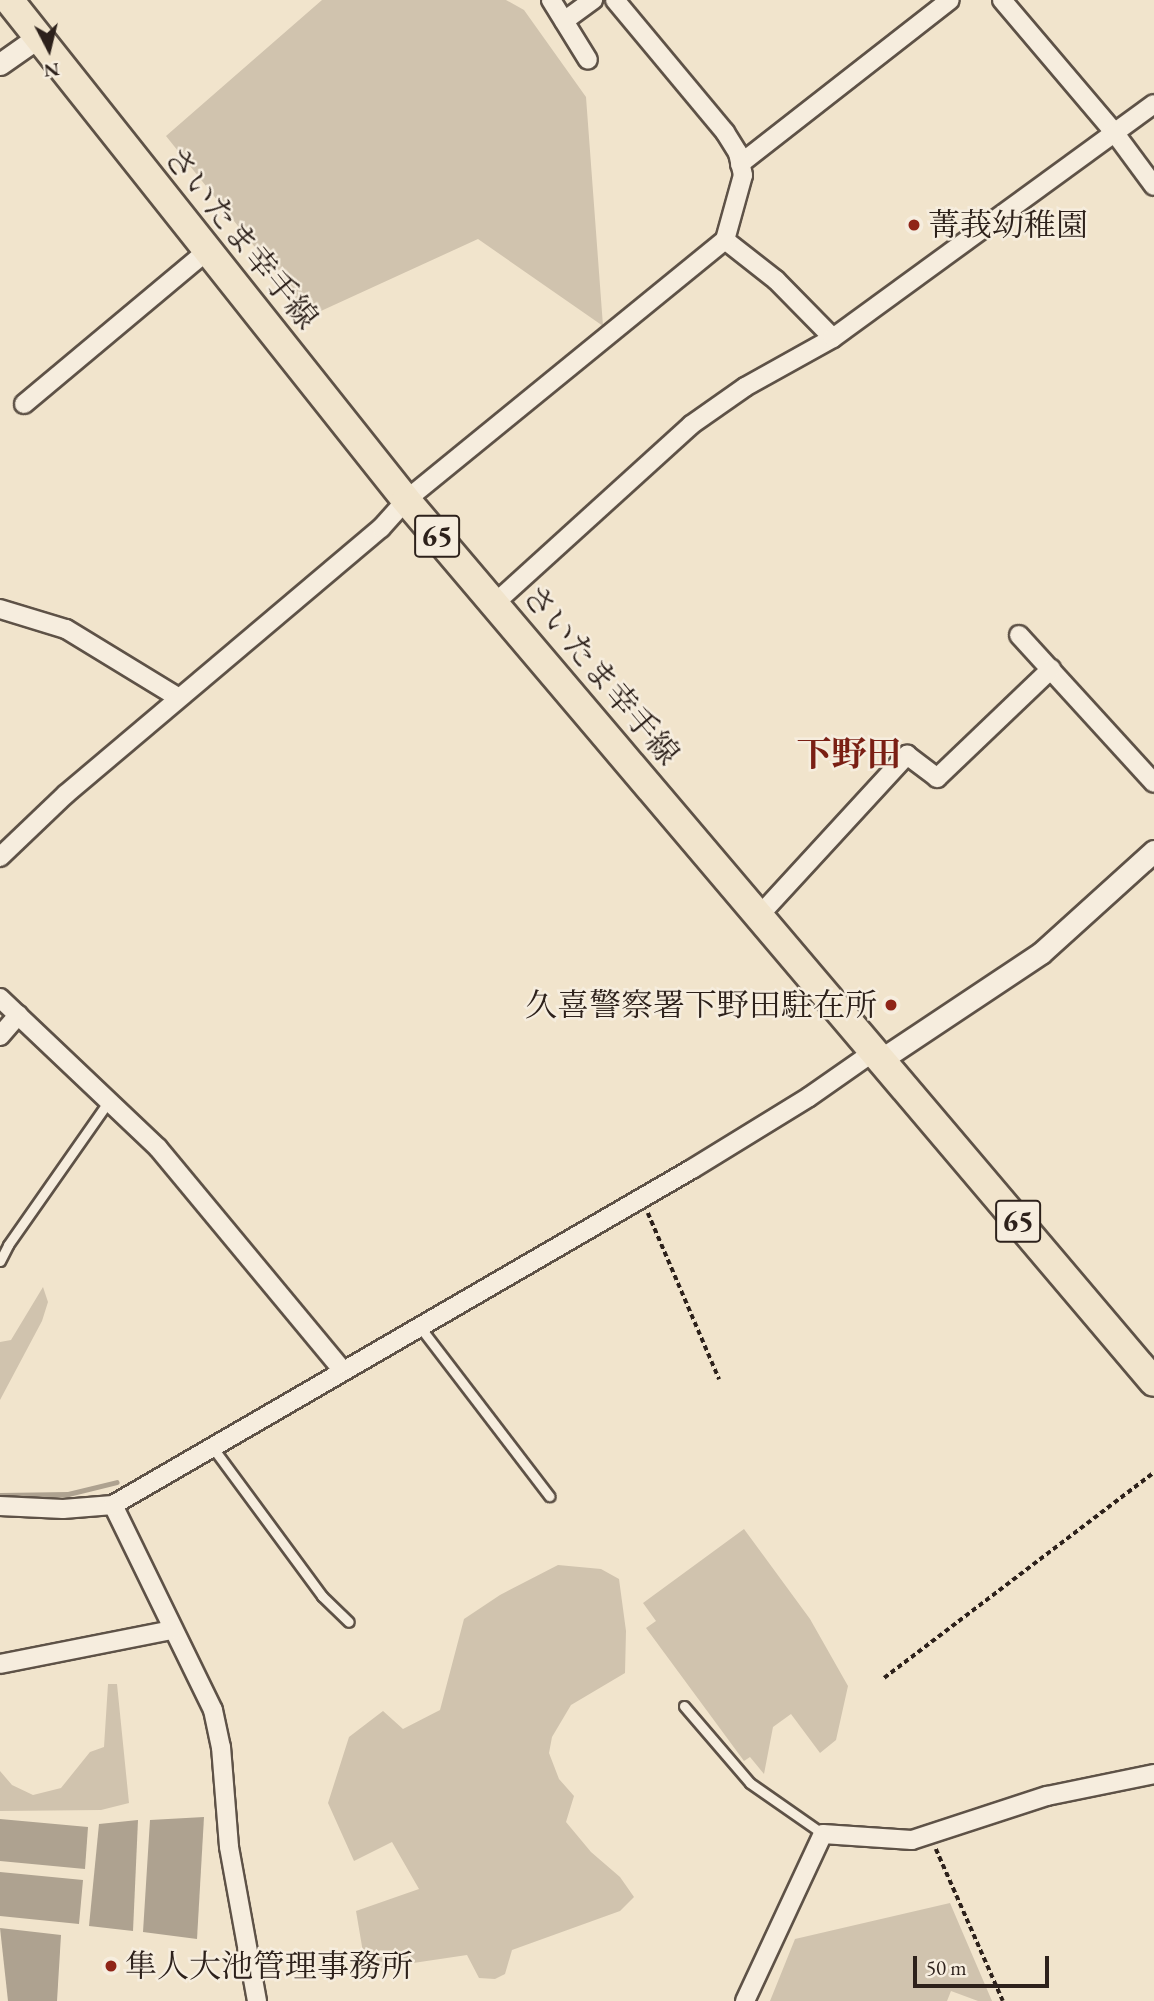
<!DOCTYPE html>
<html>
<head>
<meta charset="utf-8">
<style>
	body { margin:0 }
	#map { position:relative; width:1154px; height:2001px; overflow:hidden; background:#f1e4cc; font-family:"EB Garamond","Noto Serif JP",serif }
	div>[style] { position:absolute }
	.green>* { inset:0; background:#d0c3ae }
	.water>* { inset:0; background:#aea290 }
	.stream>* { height:5px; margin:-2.5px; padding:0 2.5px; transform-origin:2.5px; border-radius:2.5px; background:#aea290 }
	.path>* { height:3.5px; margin-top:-1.75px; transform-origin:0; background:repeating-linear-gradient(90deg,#2d211b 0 5px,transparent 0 8.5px) }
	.roads { filter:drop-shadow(2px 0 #5e5247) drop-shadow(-2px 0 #5e5247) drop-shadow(0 2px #5e5247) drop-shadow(0 -2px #5e5247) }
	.service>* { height:9px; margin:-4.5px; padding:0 4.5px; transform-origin:4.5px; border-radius:4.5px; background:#f6edde }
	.minor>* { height:18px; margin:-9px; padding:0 9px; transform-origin:9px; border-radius:9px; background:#f6edde }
	.tertiary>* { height:21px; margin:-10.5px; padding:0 10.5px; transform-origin:10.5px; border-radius:10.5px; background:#f6edde }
	.primary>* { height:28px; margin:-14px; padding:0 14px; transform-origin:14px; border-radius:14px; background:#f1e4cc }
	.dots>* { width:19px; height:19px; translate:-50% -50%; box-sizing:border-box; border:4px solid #f6edde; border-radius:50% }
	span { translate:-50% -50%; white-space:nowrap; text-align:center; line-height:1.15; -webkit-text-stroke:5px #f6edde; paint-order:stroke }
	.shield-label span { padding:2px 5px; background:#f6edde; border:2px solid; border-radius:5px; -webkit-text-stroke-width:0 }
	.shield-label { font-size:30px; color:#2d211b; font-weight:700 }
	.poi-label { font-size:32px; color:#2d211b }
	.left { translate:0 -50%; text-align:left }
	.right { translate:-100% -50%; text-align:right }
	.street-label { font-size:32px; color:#2d211b }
	.quarter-label { font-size:35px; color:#7a1f14; font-weight:700 }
	.north { position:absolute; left:14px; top:14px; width:70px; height:70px; -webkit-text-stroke:5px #f6edde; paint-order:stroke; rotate:173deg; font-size:19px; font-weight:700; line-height:28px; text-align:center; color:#2d211b }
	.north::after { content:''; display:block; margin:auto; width:24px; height:32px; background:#2d211b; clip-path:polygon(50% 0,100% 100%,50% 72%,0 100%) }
	.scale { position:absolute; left:913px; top:1956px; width:136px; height:32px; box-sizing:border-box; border:4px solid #2d211b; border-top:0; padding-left:9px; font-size:21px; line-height:24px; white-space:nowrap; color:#2d211b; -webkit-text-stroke:5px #f6edde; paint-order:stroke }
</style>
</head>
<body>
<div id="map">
	<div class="green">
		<i style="clip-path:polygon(322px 0,506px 0,524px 10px,586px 97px,603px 326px,478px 239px,310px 316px,166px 136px)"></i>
		<i style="clip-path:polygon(43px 1287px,48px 1302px,42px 1321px,0 1400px,0 1342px,11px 1340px)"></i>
		<i style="clip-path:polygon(744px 1529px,810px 1619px,848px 1686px,836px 1740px,820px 1753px,791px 1714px,773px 1727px,764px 1774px,750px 1757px,744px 1761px,646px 1628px,656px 1621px,643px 1603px)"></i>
		<i style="clip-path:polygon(558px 1565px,601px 1569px,619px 1579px,626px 1631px,625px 1673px,571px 1705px,552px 1737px,549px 1753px,559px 1779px,574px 1796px,566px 1822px,591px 1852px,620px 1877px,634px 1897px,620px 1911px,512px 1950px,505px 1974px,495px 1979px,479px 1978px,467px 1955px,366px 1970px,356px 1911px,419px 1889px,392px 1842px,354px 1861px,328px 1803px,349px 1737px,383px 1711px,403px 1729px,440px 1710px,464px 1619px,500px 1595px)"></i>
		<i style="clip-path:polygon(108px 1684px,117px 1684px,129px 1803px,101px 1810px,0 1811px,0 1771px,12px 1785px,33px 1795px,61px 1788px,90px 1752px,104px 1747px)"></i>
		<i style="clip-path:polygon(950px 1903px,992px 2001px,978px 2001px,951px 1991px,947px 2001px,770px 2001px,795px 1939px)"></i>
	</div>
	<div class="water">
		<i style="clip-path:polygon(204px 1817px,197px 1939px,143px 1932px,150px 1820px)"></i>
		<i style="clip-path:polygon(0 1819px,88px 1827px,85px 1869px,0 1861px)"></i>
		<i style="clip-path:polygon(138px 1820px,133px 1931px,89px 1926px,99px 1824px)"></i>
		<i style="clip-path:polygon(0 1872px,83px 1880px,79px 1924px,0 1916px)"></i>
		<i style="clip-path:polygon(0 1928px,61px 1935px,57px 2001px,8px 2001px)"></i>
	</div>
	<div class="stream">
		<i style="left:0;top:1495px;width:68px;rotate:-0.8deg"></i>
		<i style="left:68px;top:1494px;width:50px;rotate:-13.8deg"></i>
	</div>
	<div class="path">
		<i style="left:648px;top:1213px;width:181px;rotate:66.8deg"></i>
		<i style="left:884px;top:1678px;width:340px;rotate:-37.3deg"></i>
		<i style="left:936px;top:1849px;width:166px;rotate:66.2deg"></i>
	</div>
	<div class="roads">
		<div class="service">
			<i style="left:0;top:1261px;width:18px;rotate:-63deg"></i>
			<i style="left:8px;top:1245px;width:176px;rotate:-55deg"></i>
			<i style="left:420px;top:1327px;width:213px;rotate:52.6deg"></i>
			<i style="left:213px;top:1448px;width:184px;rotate:53.6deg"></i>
			<i style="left:322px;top:1596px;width:37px;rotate:44deg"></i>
			<i style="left:684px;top:1706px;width:101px;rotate:49.4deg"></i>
			<i style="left:750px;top:1783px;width:89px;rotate:34.9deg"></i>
		</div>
		<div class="minor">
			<i style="left:551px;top:0;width:70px;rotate:58.3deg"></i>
			<i style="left:1002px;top:0;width:173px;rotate:49.7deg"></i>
			<i style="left:1114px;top:132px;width:67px;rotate:53.5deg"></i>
			<i style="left:564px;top:21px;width:36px;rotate:-36deg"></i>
			<i style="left:740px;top:164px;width:266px;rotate:-38deg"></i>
			<i style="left:725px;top:240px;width:65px;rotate:38.1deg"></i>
			<i style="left:776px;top:280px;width:81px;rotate:45.5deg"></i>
			<i style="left:24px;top:404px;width:239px;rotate:-39.9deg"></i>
			<i style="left:495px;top:603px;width:265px;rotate:-42.2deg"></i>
			<i style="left:691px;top:425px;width:66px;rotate:-35.1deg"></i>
			<i style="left:745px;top:387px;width:101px;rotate:-29.1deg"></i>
			<i style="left:833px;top:338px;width:397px;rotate:-36.1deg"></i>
			<i style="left:0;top:609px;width:69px;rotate:16.9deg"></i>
			<i style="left:66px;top:629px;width:132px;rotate:31.4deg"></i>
			<i style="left:1019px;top:635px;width:200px;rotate:47.6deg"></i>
			<i style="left:0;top:857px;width:91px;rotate:-43.7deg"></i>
			<i style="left:66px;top:794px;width:412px;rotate:-40.2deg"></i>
			<i style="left:381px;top:528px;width:38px;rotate:-48deg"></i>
			<i style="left:406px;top:500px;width:412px;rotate:-39.2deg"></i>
			<i style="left:725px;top:240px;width:67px;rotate:-74.5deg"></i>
			<i style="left:743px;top:175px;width:23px;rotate:-103deg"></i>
			<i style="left:738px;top:153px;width:25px;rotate:-122deg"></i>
			<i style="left:725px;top:132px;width:172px;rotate:-129.8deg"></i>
			<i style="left:757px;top:918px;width:222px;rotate:-47.4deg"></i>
			<i style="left:907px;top:755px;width:38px;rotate:37deg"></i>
			<i style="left:937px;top:778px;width:158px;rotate:-43.7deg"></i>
			<i style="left:0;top:998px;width:218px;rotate:43.5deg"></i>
			<i style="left:158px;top:1148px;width:288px;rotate:50.3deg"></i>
			<i style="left:0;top:1036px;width:28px;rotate:-49deg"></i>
			<i style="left:113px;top:1505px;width:228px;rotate:64deg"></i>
			<i style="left:213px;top:1710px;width:38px;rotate:78deg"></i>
			<i style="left:221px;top:1747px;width:100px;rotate:85.4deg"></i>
			<i style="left:229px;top:1847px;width:157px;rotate:79.7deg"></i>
			<i style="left:0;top:1506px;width:63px;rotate:2.7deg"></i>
			<i style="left:63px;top:1509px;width:50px;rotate:-4.6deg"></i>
			<i style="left:113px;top:1505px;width:669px;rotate:-30.13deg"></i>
			<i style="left:692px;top:1169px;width:137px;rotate:-31.6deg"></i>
			<i style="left:809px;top:1097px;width:80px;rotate:-34.9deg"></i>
			<i style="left:0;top:1664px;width:175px;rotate:-11.2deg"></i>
			<i style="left:745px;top:2001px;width:184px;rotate:-65deg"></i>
			<i style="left:823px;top:1834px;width:89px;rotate:3.9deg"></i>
			<i style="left:912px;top:1840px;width:142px;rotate:-18.1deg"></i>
			<i style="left:1047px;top:1796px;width:109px;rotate:-11.6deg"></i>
		</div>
		<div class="tertiary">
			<i style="left:0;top:64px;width:45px;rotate:-35.1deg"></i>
			<i style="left:882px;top:1059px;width:191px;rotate:-33.7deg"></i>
			<i style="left:1041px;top:953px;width:152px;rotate:-42.1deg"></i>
		</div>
		<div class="primary">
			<i style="left:9px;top:0;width:638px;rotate:51.55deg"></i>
			<i style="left:406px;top:500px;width:1156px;rotate:49.7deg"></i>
		</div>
	</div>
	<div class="dots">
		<i style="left:914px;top:225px;background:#8f2418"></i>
		<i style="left:891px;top:1005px;background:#8f2418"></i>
		<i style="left:111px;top:1966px;background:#8f2418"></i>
	</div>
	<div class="shield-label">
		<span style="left:437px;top:536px">65</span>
		<span style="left:1018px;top:1221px">65</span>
	</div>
	<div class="poi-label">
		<span class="left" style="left:928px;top:225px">菁莪幼稚園</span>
		<span class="right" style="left:877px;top:1005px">久喜警察署下野田駐在所</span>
		<span class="left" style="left:125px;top:1966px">隼人大池管理事務所</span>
	</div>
	<div class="street-label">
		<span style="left:241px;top:238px;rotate:51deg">さいたま幸手線</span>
		<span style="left:601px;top:675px;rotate:50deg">さいたま幸手線</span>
	</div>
	<div class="quarter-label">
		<span style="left:849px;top:754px">下野田</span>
	</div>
	<div class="north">N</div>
	<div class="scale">50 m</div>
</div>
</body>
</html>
